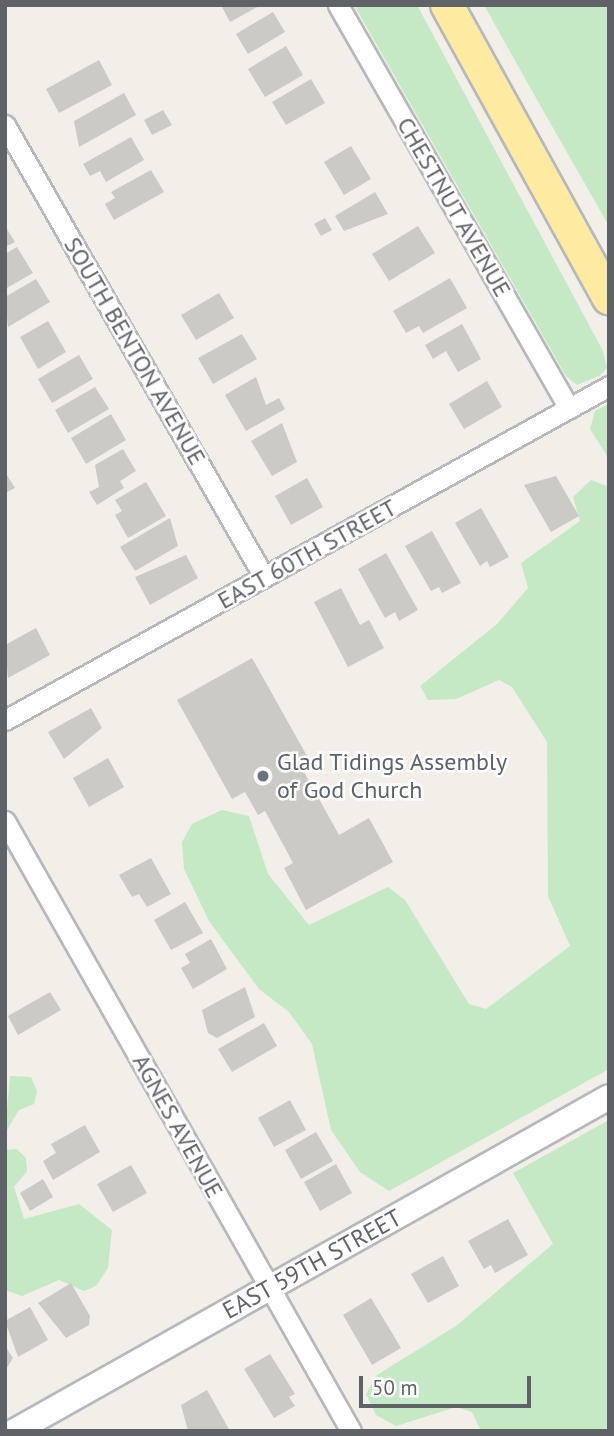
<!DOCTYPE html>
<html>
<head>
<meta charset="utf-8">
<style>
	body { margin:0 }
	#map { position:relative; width:614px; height:1436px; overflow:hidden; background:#f1efe8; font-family:"PT Sans",sans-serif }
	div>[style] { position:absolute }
	.green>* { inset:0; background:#c5e8c5 }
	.building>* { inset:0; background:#cccac5 }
	.roads { filter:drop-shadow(2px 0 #b5b8bc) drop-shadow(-2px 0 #b5b8bc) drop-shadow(0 2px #b5b8bc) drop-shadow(0 -2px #b5b8bc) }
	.minor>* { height:19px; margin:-9.5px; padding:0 9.5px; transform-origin:9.5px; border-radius:9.5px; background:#fff }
	.tertiary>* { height:24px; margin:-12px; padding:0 12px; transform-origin:12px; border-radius:12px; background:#fff }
	.trunk>* { height:32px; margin:-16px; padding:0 16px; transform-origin:16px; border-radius:16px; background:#feeaa1 }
	.dots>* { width:19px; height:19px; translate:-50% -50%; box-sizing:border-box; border:4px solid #fff; border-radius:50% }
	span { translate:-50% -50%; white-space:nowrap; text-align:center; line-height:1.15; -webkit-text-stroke:5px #fff; paint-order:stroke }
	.street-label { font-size:24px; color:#5f6368 }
	.worship-label { font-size:24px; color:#5b616d }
	.left { translate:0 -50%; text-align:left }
	.frame { position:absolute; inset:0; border:7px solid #5f6368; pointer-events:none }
	.scale { position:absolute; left:359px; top:1376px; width:172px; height:32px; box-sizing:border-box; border:4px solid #5f6368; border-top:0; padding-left:9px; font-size:21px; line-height:24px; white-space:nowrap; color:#5f6368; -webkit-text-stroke:5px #fff; paint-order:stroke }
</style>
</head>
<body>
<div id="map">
	<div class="green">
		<i style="clip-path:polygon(354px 5px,417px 5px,603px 351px,607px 368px,599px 376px,577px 385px,566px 376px)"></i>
		<i style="clip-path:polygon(484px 5px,609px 5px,609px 226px,536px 98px)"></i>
		<i style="clip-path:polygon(609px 404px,609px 459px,590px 429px,595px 411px)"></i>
		<i style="clip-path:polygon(591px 480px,609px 487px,609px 1069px,389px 1191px,360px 1172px,331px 1130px,312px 1044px,289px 1012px,259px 989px,209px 921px,184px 869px,182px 842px,192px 824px,222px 810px,249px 816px,268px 874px,309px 925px,388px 887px,405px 900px,469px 1004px,486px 1009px,570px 946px,548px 896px,547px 742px,512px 687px,499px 680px,456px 699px,428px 700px,420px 686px,497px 624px,528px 588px,521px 563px,580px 521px,573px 497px)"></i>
		<i style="clip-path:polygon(10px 1076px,31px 1077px,37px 1091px,34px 1104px,19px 1110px,5px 1133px)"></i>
		<i style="clip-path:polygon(609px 1120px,609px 1431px,481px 1431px,472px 1412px,456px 1407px,396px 1426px,376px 1415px,366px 1394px,377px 1375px,456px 1326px,553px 1244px,513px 1173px)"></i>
		<i style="clip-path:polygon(17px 1149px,26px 1158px,27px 1171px,14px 1187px,24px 1219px,79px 1204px,112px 1230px,108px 1268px,96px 1286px,84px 1291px,59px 1280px,22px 1296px,5px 1290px,5px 1150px)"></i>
	</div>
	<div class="building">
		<i style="clip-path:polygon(221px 5px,261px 5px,230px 22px)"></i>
		<i style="clip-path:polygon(273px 12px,285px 32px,248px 54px,236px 34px)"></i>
		<i style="clip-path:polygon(286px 46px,303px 75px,265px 97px,248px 69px)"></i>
		<i style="clip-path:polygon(99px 60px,112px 85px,59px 113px,46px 89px)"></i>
		<i style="clip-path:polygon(311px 79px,325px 103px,286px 125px,272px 102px)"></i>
		<i style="clip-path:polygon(124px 93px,136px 115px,79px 147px,74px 121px)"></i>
		<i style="clip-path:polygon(163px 110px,172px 125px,152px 135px,144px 120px)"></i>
		<i style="clip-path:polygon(131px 137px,144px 160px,106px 182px,100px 171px,90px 176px,83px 164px)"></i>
		<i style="clip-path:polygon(351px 146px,371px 179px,344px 195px,324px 162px)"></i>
		<i style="clip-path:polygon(151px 170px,164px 192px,114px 220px,105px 204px,115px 198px,111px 192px)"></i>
		<i style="clip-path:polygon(375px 192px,388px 214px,344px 231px,335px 216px)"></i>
		<i style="clip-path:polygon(325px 218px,332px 230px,321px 236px,314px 224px)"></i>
		<i style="clip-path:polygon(5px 226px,15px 242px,5px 247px)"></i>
		<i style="clip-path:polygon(418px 226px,435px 253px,389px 281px,372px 254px)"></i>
		<i style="clip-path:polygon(17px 247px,33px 273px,5px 289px,5px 254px)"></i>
		<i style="clip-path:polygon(450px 278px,467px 308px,423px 333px,419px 326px,406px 333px,393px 311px)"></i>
		<i style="clip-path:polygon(36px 279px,50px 302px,8px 327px,5px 297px)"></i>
		<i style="clip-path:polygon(219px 293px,234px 318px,196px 340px,181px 315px)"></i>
		<i style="clip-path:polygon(48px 321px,66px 352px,38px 369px,20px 337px)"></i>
		<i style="clip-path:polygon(462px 324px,481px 359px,458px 372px,446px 351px,433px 359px,425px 345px)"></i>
		<i style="clip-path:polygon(242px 334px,257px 359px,213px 384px,198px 358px)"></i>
		<i style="clip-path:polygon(79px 355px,93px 379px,52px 403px,38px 379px)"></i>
		<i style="clip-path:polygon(256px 377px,266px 405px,279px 398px,285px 409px,246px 431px,225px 395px)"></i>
		<i style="clip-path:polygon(487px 381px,502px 407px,464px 429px,449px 404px)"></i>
		<i style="clip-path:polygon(95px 387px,109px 409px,68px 433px,55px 410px)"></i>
		<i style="clip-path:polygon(111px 414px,126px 440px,86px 464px,71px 438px)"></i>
		<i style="clip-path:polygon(282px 423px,297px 462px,272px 476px,251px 441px)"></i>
		<i style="clip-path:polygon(123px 449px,136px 471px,120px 481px,124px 488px,97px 505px,89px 492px,99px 487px,95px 465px)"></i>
		<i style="clip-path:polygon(5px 472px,15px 488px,5px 493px)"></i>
		<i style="clip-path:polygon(556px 476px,579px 516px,551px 532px,524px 485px)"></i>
		<i style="clip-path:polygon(307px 478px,323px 507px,291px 525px,275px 496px)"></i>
		<i style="clip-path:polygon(146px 482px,166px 516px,128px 538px,115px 515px,122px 511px,115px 500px)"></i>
		<i style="clip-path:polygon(481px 508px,509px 557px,490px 567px,487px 561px,480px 566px,455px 523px)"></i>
		<i style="clip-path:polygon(170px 518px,178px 546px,135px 571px,120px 547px)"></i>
		<i style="clip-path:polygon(432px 531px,461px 583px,442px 593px,439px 587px,431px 591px,405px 546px)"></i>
		<i style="clip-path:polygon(386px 553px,418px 610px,399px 621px,395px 612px,385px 618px,358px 569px)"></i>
		<i style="clip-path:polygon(186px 555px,198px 578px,150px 605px,135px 577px)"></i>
		<i style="clip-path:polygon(341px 588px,360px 625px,369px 620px,384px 648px,348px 667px,314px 602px)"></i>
		<i style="clip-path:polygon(36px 628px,50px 655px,8px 678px,5px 645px)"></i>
		<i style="clip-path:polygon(252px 658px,307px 756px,298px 761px,339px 835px,369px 818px,393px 862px,306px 910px,284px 868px,293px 863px,265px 811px,258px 815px,245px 792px,232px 799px,177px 700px)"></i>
		<i style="clip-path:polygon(91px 708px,102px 728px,64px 759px,48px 732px)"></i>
		<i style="clip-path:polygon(108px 758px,124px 787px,89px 807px,73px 778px)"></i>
		<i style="clip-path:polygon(151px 858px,171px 894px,147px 907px,139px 894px,132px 897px,119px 875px)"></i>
		<i style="clip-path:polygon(185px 902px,203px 933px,171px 950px,154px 920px)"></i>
		<i style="clip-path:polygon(211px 939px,227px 969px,193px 989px,181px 968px,190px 963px,185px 954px)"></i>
		<i style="clip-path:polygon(245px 987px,255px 1017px,217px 1038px,208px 1033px,202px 1010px)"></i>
		<i style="clip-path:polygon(50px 992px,61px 1010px,18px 1035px,8px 1016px)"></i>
		<i style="clip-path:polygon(264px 1023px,277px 1046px,232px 1072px,218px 1049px)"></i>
		<i style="clip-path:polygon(290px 1100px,306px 1130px,274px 1147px,258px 1118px)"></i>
		<i style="clip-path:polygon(85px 1125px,100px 1152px,53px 1180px,43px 1161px,56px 1153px,51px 1144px)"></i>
		<i style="clip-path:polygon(316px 1132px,333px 1161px,301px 1179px,285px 1150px)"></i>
		<i style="clip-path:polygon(336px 1164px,352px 1193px,320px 1211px,304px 1182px)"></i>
		<i style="clip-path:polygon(131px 1165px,147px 1193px,113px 1212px,97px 1184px)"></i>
		<i style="clip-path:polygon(43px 1179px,53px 1197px,30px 1211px,20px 1193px)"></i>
		<i style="clip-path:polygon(508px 1219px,528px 1255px,495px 1273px,491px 1265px,484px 1269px,468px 1241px)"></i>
		<i style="clip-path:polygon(443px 1256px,459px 1286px,428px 1303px,411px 1274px)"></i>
		<i style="clip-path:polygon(71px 1283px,90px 1316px,89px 1325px,66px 1338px,38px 1303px)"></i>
		<i style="clip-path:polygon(371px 1298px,401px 1348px,372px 1365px,343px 1315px)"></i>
		<i style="clip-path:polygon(30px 1307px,48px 1340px,18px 1357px,5px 1321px)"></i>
		<i style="clip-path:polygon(5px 1346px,13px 1358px,5px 1371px)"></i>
		<i style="clip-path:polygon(270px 1354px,295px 1394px,289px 1397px,295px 1406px,274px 1418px,244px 1369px)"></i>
		<i style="clip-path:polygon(207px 1390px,230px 1431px,188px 1431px,181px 1405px)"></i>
	</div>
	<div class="roads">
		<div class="minor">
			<i style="left:338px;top:5px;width:465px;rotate:60.2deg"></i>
			<i style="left:5px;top:125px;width:521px;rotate:60.19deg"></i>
			<i style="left:5px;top:720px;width:690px;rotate:-28.94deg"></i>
			<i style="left:5px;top:821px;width:701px;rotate:60.44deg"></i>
		</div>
		<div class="tertiary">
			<i style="left:15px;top:1431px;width:681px;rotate:-29.35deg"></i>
		</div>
		<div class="trunk">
			<i style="left:447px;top:5px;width:335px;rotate:61.1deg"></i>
		</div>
	</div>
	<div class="dots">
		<i style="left:263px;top:776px;background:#6b7280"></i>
	</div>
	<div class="street-label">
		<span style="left:454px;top:207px;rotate:60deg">CHESTNUT AVENUE</span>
		<span style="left:135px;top:351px;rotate:60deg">SOUTH BENTON AVENUE</span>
		<span style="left:307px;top:554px;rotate:-29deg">EAST 60TH STREET</span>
		<span style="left:178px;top:1126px;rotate:61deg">AGNES AVENUE</span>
		<span style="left:312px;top:1264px;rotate:-29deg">EAST 59TH STREET</span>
	</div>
	<div class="worship-label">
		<span class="left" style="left:277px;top:776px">Glad Tidings Assembly<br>of God Church</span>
	</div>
	<div class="frame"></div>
	<div class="scale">50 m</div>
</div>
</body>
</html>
